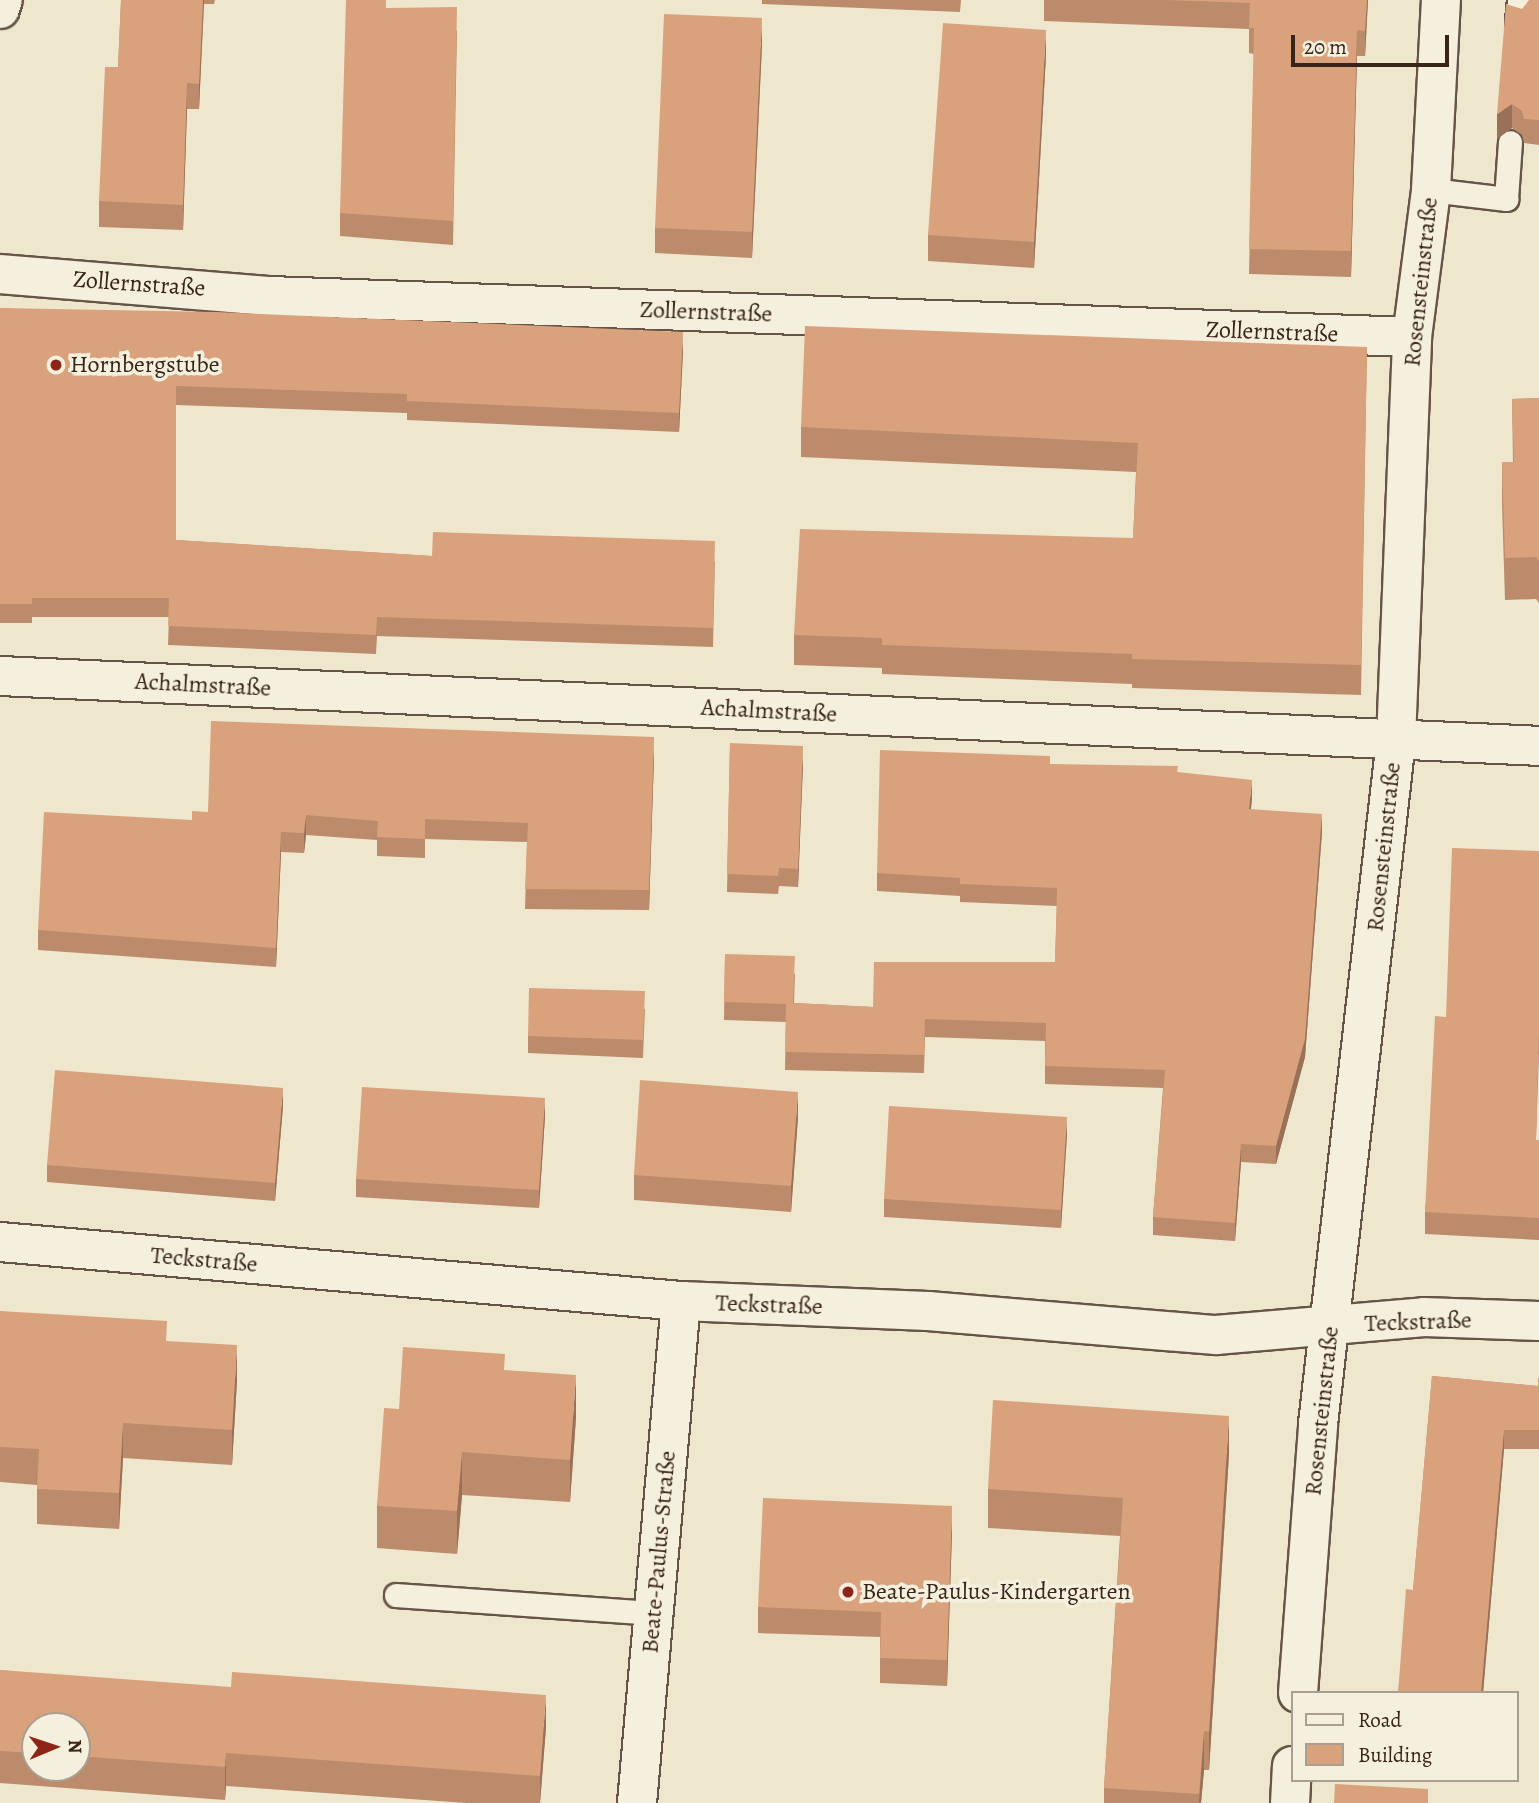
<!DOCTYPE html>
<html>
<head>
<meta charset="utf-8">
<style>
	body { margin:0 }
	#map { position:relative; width:1539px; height:1803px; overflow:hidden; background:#efe7cd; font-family:Alegreya,serif }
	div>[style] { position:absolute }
	.roads { filter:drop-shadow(2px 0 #665547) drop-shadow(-2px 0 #665547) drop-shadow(0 2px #665547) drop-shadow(0 -2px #665547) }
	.lane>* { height:23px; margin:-11.5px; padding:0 11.5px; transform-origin:11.5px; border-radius:11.5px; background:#f5efde }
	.street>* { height:38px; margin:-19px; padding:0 19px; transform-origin:19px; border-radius:19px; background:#f5efde }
	.wall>* { inset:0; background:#bb8b6c }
	.shaded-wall>* { inset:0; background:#987158 }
	.building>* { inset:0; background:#d9a27d }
	.dots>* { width:19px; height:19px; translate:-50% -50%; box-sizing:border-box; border:4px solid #f5efde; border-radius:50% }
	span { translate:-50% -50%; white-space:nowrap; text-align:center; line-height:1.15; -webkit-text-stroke:7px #f5efde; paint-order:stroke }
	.street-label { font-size:24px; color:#39241a }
	.poi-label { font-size:24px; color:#39241a }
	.left { translate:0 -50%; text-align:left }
	.legend { position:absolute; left:1291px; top:1691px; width:228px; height:91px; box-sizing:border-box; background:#f5efde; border:2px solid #aa9e90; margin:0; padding:9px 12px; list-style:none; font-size:21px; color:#39241a }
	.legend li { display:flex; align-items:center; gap:14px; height:35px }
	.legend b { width:35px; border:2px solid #aa9e90 }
	.north { position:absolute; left:21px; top:1712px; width:70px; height:70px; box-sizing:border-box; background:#f5efde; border:2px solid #aa9e90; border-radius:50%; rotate:88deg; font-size:19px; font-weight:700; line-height:28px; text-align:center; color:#39241a }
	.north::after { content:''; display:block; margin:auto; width:24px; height:32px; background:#8f2418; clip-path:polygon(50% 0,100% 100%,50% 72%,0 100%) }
	.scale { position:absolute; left:1291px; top:35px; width:158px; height:32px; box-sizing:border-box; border:4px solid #39241a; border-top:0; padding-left:9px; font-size:21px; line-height:24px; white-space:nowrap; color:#39241a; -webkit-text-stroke:5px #f5efde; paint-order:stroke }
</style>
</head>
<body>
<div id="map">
	<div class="roads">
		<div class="lane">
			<i style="left:1517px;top:21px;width:21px;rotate:-85deg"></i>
			<i style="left:1431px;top:190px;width:76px;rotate:6.8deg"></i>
			<i style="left:1506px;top:199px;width:57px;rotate:-86deg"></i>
			<i style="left:396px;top:1595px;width:259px;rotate:4deg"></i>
		</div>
		<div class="street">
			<i style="left:0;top:9px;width:9px;rotate:-72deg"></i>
			<i style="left:0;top:274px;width:271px;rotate:4.7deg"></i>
			<i style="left:270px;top:296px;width:1143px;rotate:2.06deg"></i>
			<i style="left:0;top:676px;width:1541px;rotate:2.6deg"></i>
			<i style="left:0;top:1242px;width:684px;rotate:4.95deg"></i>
			<i style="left:681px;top:1301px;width:247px;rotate:2.3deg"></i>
			<i style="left:928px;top:1311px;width:289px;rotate:4.8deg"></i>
			<i style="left:1216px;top:1335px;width:209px;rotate:-4.9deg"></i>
			<i style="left:1424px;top:1317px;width:115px;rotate:2deg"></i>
			<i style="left:1298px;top:1693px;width:270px;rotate:-85.7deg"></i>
			<i style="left:1318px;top:1424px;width:688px;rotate:-83.49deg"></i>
			<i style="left:1396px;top:740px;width:403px;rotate:-87.7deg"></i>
			<i style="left:1412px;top:337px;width:148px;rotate:-82.6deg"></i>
			<i style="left:1431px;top:190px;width:190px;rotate:-87deg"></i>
			<i style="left:637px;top:1803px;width:504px;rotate:-84.99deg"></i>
			<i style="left:1290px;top:1803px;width:37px;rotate:-87deg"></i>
		</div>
	</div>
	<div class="wall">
		<i style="clip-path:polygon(121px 0,215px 0,214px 4px,204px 4px,199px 109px,187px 109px,183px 230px,99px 227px,99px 201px,118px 67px)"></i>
		<i style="clip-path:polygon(762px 0,961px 0,960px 12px,762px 4px)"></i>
		<i style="clip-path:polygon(1044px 0,1368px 0,1365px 56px,1357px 56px,1351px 277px,1249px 274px,1254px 54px,1249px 53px,1249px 29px,1044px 21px)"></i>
		<i style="clip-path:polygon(1539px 0,1539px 145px,1524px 143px,1522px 135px,1512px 128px,1497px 139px,1522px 9px)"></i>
		<i style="clip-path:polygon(386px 8px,457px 31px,453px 245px,340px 236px,340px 213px)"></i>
		<i style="clip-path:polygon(762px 44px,752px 258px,655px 253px,655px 228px)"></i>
		<i style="clip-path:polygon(1046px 55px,1034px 268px,928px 261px,928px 235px)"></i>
		<i style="clip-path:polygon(0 308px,683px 351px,679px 432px,407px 420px,407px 413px,176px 405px,176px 540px,432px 556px,715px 561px,713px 647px,377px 636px,376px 654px,168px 645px,169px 617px,32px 617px,32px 623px,0 623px)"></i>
		<i style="clip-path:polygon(1367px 347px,1361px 695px,1132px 688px,1132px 684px,882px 674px,882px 668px,794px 665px,794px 635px,1133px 538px,1136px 472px,801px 457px,801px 427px)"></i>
		<i style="clip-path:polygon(1539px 398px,1539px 603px,1536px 599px,1505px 600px,1502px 505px,1502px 462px,1513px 462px,1512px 399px)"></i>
		<i style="clip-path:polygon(730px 743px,803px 764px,798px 887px,779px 886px,778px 894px,727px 892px)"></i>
		<i style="clip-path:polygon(654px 756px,649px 910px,525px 909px,527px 842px,425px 839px,425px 858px,377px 856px,377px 840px,306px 835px,304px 853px,281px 852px,276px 967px,38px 950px,38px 930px,192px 820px,208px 812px)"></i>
		<i style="clip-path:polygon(1050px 764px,1177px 772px,1252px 798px,1251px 809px,1322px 832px,1305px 1057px,1276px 1164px,1241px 1162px,1235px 1241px,1153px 1235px,1153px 1217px,1163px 1088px,1045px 1084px,1045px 1041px,925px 1037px,924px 1073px,785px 1070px,786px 1022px,724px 1020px,725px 954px,795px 974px,794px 1003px,873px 1007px,1055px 962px,1057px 906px,960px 902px,960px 896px,877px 891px,877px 873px)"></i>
		<i style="clip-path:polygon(1539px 851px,1539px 1053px,1536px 1140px,1539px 1140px,1539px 1240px,1425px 1234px,1425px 1212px,1446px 1017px)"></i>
		<i style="clip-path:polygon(645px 1009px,643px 1058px,528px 1053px,528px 1036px)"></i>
		<i style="clip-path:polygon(283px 1106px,275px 1201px,47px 1182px,47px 1165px)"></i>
		<i style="clip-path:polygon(545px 1116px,539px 1208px,356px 1197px,356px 1179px)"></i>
		<i style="clip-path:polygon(798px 1117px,791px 1212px,634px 1200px,634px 1175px)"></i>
		<i style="clip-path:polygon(1067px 1134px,1061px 1228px,884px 1217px,884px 1199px)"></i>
		<i style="clip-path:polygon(0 1311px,167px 1341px,237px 1380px,232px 1465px,123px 1458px,119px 1529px,37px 1524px,37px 1485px,0 1482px)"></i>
		<i style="clip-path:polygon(505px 1370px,576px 1417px,570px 1502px,462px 1495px,457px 1554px,377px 1548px,377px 1506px,399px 1409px)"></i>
		<i style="clip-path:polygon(1432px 1376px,1538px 1386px,1539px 1378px,1539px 1449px,1504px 1449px,1483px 1693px,1398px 1693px,1413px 1590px)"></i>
		<i style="clip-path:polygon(1229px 1454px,1209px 1770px,1204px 1770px,1201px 1803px,1104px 1803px,1104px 1788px,1120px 1536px,988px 1528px,988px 1489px)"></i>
		<i style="clip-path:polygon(952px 1531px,947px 1686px,880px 1683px,880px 1637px,758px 1633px,758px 1607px)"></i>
		<i style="clip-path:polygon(evenodd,0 1670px,546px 1727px,540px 1803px,467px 1803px,226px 1786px,225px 1800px,0 1783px,0 1670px,35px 1726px,77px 1726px,77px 1768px,35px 1768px,35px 1726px)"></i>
	</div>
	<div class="shaded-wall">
		<i style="clip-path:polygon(203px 0,204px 0,199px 109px,199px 84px)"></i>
		<i style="clip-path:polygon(1367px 0,1368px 0,1365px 56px,1365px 31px)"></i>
		<i style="clip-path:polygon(762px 18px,762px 44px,752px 258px,752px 232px)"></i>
		<i style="clip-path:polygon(1046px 30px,1046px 55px,1034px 268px,1034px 242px)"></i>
		<i style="clip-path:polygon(1357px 30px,1357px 56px,1351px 277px,1351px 251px)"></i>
		<i style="clip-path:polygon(187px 83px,187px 109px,183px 230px,183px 205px)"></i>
		<i style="clip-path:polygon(1512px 104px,1512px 128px,1497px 139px,1497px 114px)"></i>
		<i style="clip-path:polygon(683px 332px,683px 351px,679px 432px,679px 413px)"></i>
		<i style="clip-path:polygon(654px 737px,654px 756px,649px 910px,649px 890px)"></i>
		<i style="clip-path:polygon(803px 746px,803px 764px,798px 887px,798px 869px)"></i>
		<i style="clip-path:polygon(1252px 780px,1252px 798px,1249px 827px,1249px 809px)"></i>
		<i style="clip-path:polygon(1322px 814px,1322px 832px,1305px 1057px,1276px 1164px,1276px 1146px)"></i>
		<i style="clip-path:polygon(306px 815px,306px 835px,304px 853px,304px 833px)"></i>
		<i style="clip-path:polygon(281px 832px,281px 852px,276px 967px,276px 948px)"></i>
		<i style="clip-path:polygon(283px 1088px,283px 1106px,275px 1201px,275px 1183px)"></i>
		<i style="clip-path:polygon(798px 1092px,798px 1117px,791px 1212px,791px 1186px)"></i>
		<i style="clip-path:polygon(545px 1098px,545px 1116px,539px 1208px,539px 1190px)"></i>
		<i style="clip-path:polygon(1067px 1117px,1067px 1134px,1061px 1228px,1061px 1210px)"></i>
		<i style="clip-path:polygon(1241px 1144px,1241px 1162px,1235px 1241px,1235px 1223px)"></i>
		<i style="clip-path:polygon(237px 1345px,237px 1380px,232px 1465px,232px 1430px)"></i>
		<i style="clip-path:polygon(576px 1375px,576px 1417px,570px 1502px,570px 1460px)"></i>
		<i style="clip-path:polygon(1229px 1416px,1229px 1454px,1209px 1770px,1209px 1732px)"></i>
		<i style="clip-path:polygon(123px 1423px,123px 1458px,119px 1529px,119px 1493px)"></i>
		<i style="clip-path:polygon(1504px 1430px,1504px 1449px,1483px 1693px,1481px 1693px)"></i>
		<i style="clip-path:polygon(462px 1452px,462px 1495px,457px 1554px,457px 1511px)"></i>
		<i style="clip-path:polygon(952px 1506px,952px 1531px,947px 1686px,947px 1660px)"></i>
		<i style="clip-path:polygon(546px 1695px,546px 1727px,540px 1803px,540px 1776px)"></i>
		<i style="clip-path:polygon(1204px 1731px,1204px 1770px,1201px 1803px,1199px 1803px)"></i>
		<i style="clip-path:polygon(226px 1753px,226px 1786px,225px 1800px,225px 1767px)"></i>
	</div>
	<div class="building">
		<i style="clip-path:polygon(121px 0,203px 0,199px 84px,187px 83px,183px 205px,99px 201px,105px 67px,118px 67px)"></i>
		<i style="clip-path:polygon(346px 0,386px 0,386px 8px,457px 7px,453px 221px,340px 213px)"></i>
		<i style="clip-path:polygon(1167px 0,1367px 0,1365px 31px,1357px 30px,1351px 251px,1249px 249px,1254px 28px,1249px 28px,1250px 3px)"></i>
		<i style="clip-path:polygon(1529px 0,1539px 0,1539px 120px,1524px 119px,1522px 111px,1512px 104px,1497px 114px,1506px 4px,1522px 9px)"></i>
		<i style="clip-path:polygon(664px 14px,762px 18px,752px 232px,655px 228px)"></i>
		<i style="clip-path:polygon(943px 23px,1046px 30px,1034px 242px,928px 235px)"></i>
		<i style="clip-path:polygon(0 308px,216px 312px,683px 332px,679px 413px,407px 401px,407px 394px,176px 386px,176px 540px,432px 556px,433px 532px,715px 541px,713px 628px,377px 617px,376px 635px,168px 626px,169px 598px,32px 598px,32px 604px,0 604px)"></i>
		<i style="clip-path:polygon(805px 326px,1367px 347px,1361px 665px,1132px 659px,1132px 654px,882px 645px,882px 638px,794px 635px,800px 529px,1133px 538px,1138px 443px,801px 427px)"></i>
		<i style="clip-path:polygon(1539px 398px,1539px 561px,1536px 557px,1505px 558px,1502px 462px,1514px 462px,1512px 399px)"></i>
		<i style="clip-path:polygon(211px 721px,654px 737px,649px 890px,525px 889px,528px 823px,425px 819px,425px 839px,377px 837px,378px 821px,306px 815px,304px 833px,281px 832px,276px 948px,38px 930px,44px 812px,192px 820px,192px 811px,208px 812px)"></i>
		<i style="clip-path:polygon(730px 743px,803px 746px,798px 869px,779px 868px,778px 876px,727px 874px)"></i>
		<i style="clip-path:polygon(880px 750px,1050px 756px,1050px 764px,1178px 766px,1177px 772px,1252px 780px,1249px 809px,1322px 814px,1305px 1039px,1276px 1146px,1241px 1144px,1235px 1223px,1153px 1217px,1165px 1070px,1045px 1066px,1046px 1023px,925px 1019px,924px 1055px,785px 1052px,786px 1004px,724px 1002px,725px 954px,795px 956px,793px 1003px,873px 1007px,874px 962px,1055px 962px,1057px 888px,960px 884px,960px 878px,877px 873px)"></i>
		<i style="clip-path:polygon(1452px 848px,1539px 851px,1539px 1032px,1536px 1140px,1539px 1140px,1539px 1218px,1425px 1212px,1435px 1016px,1446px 1017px)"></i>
		<i style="clip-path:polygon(529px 988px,645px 991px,643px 1040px,528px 1036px)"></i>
		<i style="clip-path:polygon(55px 1070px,283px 1088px,275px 1183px,47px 1165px)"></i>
		<i style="clip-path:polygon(640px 1080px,798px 1092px,791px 1186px,634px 1175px)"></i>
		<i style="clip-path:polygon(362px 1087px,545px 1098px,539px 1190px,356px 1179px)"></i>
		<i style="clip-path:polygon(889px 1106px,1067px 1117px,1061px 1210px,884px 1199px)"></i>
		<i style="clip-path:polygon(0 1311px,167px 1321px,166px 1341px,237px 1345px,232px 1430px,123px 1423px,119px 1493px,37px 1489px,39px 1449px,0 1447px)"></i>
		<i style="clip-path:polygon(403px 1347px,505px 1354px,504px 1370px,576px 1375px,570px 1460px,462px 1452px,457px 1511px,377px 1506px,384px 1408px,399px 1409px)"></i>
		<i style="clip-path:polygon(1432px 1376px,1538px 1386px,1538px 1378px,1539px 1378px,1539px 1430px,1504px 1430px,1481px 1693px,1398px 1693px,1406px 1589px,1413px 1590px)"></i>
		<i style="clip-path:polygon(993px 1400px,1229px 1416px,1209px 1732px,1204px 1731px,1199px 1794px,1104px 1788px,1123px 1498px,988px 1489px)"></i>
		<i style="clip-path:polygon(763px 1498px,952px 1506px,947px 1660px,880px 1658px,881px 1612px,758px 1607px)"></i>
		<i style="clip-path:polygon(0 1670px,231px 1687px,232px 1672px,546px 1695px,540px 1776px,226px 1753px,225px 1767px,77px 1756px,77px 1726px,35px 1726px,35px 1753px,0 1751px)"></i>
		<i style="clip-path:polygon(1335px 1784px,1428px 1789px,1428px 1803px,1334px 1803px)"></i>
	</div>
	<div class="dots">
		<i style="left:56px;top:365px;background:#8f2418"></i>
		<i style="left:848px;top:1592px;background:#8f2418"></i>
	</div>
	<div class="street-label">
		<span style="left:1421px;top:282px;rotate:-84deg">Rosensteinstraße</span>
		<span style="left:139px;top:284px;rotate:4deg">Zollernstraße</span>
		<span style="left:706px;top:312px;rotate:2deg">Zollernstraße</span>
		<span style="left:1272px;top:332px;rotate:2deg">Zollernstraße</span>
		<span style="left:203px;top:685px;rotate:3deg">Achalmstraße</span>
		<span style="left:769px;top:711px;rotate:3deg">Achalmstraße</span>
		<span style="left:1384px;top:847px;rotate:-84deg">Rosensteinstraße</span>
		<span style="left:204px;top:1260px;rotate:5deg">Teckstraße</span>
		<span style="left:769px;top:1305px;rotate:2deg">Teckstraße</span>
		<span style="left:1418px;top:1322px;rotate:-2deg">Teckstraße</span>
		<span style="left:1322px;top:1411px;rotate:-84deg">Rosensteinstraße</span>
		<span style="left:659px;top:1552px;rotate:-85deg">Beate-Paulus-Straße</span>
	</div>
	<div class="poi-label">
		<span class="left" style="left:70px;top:365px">Hornbergstube</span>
		<span class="left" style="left:862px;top:1592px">Beate-Paulus-Kindergarten</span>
	</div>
	<ul class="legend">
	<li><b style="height:9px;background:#f5efde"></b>Road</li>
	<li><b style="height:19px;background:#d9a27d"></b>Building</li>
	</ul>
	<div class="north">N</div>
	<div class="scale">20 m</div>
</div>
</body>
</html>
